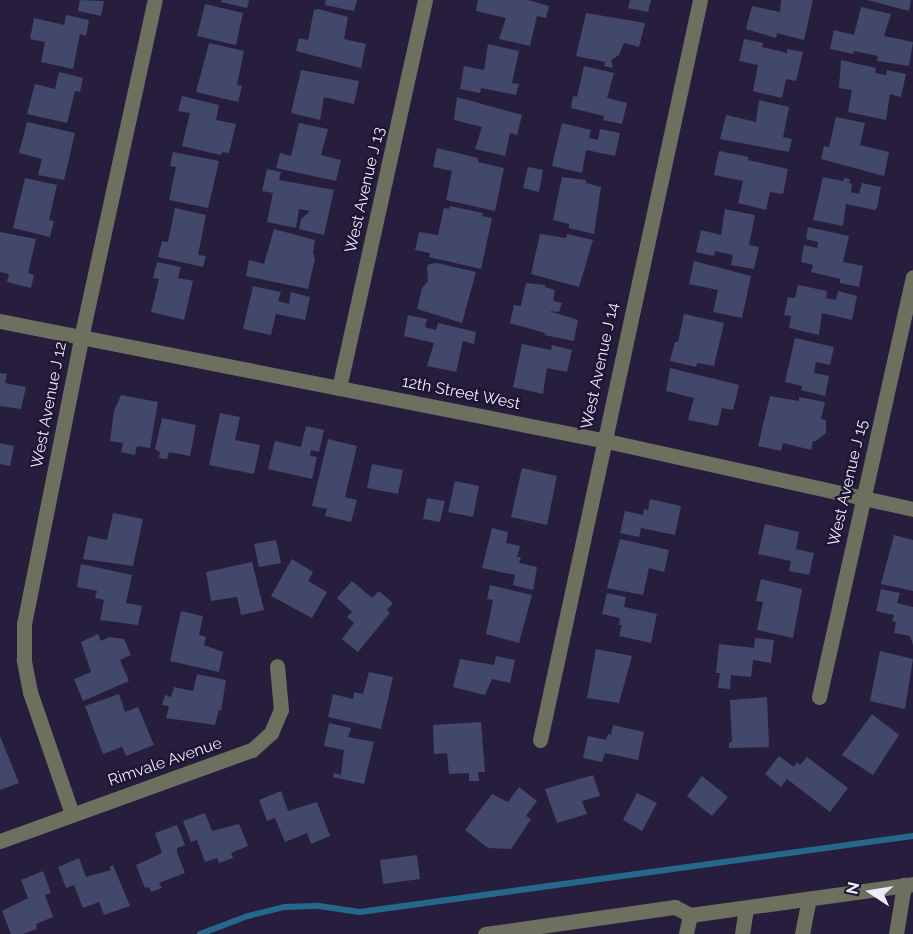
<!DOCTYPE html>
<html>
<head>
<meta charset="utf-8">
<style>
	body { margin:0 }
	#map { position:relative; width:913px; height:934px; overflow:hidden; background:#271e3e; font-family:Raleway,sans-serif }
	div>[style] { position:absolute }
	.stream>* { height:6px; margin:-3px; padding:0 3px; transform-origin:3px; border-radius:3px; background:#25688a }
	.building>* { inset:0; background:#41486a }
	.minor>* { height:15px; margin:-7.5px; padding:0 7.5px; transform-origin:7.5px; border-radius:7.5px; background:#6d705e }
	span { translate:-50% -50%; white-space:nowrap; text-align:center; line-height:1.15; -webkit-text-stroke:4.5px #1e1533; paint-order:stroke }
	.street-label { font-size:16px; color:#eeebfc }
	.north { position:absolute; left:841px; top:862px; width:60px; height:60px; -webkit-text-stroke:4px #1e1533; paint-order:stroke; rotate:282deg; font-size:16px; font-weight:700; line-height:24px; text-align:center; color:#eeebfc }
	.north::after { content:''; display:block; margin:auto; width:21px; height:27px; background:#eeebfc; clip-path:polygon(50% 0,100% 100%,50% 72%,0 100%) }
</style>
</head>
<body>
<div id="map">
	<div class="stream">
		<i style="left:200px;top:934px;width:51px;rotate:-20.6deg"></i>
		<i style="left:248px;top:916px;width:38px;rotate:-14deg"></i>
		<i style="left:285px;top:907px;width:34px;rotate:-2deg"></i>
		<i style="left:319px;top:906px;width:41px;rotate:8.3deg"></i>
		<i style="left:360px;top:912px;width:558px;rotate:-7.83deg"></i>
	</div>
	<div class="building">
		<i style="clip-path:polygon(80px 0,104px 1px,101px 16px,78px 11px)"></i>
		<i style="clip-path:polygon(222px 0,249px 0,247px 8px,221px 2px)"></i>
		<i style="clip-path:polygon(326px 0,357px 0,354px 11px,325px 5px)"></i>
		<i style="clip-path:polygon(478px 0,528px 0,549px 6px,546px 18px,537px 16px,530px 46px,499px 39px,506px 18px,476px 11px)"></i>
		<i style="clip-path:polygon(630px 0,651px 0,648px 12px,628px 8px)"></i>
		<i style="clip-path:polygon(781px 0,813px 0,804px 40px,777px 33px,776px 38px,746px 29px,752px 6px,780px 12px)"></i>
		<i style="clip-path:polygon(867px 0,911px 0,909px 11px)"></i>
		<i style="clip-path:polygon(205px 4px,243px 13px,236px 45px,197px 36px)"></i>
		<i style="clip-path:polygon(861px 7px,891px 14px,884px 36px,913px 42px,909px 66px,877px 61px,878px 56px,854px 51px,853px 54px,830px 49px,834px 30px,854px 35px)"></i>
		<i style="clip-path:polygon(319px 9px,348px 17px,344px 39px,366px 44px,361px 68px,296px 51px,299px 38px,308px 40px,314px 10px)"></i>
		<i style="clip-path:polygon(586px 13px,645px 23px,639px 47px,624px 43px,619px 55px,611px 60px,613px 68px,604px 66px,605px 62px,576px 56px)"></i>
		<i style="clip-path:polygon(66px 15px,89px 20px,86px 36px,80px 34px,73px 69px,41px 62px,45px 42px,30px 39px,34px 18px,64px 25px)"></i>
		<i style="clip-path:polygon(744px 39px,763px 43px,762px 47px,787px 53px,787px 49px,803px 52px,796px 81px,786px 79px,782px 98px,753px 91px,758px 65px,739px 61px)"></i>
		<i style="clip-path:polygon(209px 43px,244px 51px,237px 85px,242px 86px,238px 102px,196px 92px)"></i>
		<i style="clip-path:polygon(488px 44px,519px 51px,512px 83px,519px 84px,516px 95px,481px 88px,480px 93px,460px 89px,464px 66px,484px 70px)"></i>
		<i style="clip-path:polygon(841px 60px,876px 68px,875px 73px,886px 75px,887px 70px,906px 74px,901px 97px,890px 94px,886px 120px,848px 112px,852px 90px,839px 88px)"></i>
		<i style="clip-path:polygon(584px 66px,614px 73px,607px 98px,627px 103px,622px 124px,603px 120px,604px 116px,571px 108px,573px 96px,577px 97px)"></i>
		<i style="clip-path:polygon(301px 70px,359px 81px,354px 104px,324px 97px,320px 120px,291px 113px)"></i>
		<i style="clip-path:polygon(59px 72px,83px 78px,80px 92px,75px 91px,67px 123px,27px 114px,35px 84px,55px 89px)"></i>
		<i style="clip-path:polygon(182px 96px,219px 105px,216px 120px,236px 124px,229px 153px,222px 152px,221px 155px,182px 146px,190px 113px,178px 111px)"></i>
		<i style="clip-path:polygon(457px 97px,522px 115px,517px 135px,510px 133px,505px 156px,475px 149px,482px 127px,454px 120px)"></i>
		<i style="clip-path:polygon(759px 100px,789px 107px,783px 137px,792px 139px,789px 152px,720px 139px,726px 115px,756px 122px)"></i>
		<i style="clip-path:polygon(836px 117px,865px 123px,860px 145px,889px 152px,884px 176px,821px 159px,824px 146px,829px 147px)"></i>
		<i style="clip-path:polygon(27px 122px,75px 133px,64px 180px,38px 175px,42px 159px,19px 153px)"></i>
		<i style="clip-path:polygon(299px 123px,328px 129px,321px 155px,341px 160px,336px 181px,276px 168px,280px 153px,291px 156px)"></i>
		<i style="clip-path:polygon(562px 123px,591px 130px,589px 138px,598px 140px,600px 129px,620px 133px,615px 156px,586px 150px,582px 173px,552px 166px)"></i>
		<i style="clip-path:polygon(437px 148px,478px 158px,478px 162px,504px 168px,495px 211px,446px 200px,452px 171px,433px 167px)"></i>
		<i style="clip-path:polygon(719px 151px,749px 157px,748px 160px,788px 169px,783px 194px,770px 192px,766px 210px,738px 203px,743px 181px,714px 175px)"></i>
		<i style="clip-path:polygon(173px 152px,219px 161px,208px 208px,169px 200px,176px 167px,170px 166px)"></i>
		<i style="clip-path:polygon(528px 167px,543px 170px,539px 192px,523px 188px)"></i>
		<i style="clip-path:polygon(267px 169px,281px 172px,279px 180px,334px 190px,324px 235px,299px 229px,301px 219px,310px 211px,299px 209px,296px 228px,267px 222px,273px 193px,262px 191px)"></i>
		<i style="clip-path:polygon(562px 177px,586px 180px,586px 183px,601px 187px,594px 234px,569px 228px,569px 224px,553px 220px)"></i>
		<i style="clip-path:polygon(823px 177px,843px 181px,844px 178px,850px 179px,849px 183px,852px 184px,851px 192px,859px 194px,862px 183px,881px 187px,877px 208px,875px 210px,846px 204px,843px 226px,813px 220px)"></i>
		<i style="clip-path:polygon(25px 178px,57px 185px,49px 220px,54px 221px,50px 237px,13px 228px)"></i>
		<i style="clip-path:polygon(450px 206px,483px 213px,482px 216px,492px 218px,481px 269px,429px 257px,430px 253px,415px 250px,419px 232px,438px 235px,444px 208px,449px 209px)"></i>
		<i style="clip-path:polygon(175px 208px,206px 215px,198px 255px,206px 256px,203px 267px,158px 257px,162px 241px,168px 242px)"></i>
		<i style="clip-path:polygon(725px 209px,755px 215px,749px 245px,759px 247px,754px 269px,731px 265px,733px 255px,715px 251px,714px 256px,696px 252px,701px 230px,721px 235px)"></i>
		<i style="clip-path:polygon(808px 227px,849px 236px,843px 262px,863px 266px,859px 287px,840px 283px,840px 279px,811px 272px,813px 265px,801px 262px,804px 245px,817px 248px,818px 242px,806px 239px)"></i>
		<i style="clip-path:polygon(274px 229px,315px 240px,313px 252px,315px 259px,308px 289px,246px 276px,249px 260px,264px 264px)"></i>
		<i style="clip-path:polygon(0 232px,36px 239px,28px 273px,34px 275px,31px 288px,7px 282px,9px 274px,0 272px)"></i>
		<i style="clip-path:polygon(540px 234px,566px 238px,567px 234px,593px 240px,579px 287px,531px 274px)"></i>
		<i style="clip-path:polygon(694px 261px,751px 276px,742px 318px,713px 312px,718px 290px,689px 284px)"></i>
		<i style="clip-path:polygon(157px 262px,181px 267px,178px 278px,193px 281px,184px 320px,151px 312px,159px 279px,153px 278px)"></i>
		<i style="clip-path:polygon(437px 263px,476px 272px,462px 323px,417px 309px,422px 288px,428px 281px,427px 267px,429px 264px)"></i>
		<i style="clip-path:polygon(526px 283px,545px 285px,545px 287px,555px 290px,553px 301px,562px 303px,559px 312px,549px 311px,578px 320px,574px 341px,544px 335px,545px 333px,510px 323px,514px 305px,521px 306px)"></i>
		<i style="clip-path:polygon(798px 285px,827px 291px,826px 298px,836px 300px,838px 291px,857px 296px,852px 320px,822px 313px,819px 335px,789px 328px,791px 316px,784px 315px,788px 297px,795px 298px)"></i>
		<i style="clip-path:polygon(253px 286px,281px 292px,278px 301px,289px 304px,291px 292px,310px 297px,305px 320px,276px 314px,271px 335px,243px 329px)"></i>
		<i style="clip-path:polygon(684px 314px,724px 323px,714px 366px,697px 363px,696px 367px,670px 361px,675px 342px,678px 342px)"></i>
		<i style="clip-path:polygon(408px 315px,427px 319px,425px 327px,436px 330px,438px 323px,476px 332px,474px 344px,463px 341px,456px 372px,427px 366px,434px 343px,404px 336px)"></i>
		<i style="clip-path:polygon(795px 338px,834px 347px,830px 365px,816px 362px,814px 373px,829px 376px,825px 396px,801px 390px,802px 386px,785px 382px)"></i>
		<i style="clip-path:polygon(522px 344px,551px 350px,552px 345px,572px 350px,567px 372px,547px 368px,543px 394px,513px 387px)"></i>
		<i style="clip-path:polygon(670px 368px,739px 385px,733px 410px,722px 408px,718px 426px,688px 420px,694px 398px,666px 391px)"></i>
		<i style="clip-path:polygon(0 373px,7px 374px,5px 383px,26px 387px,21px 409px,0 406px)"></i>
		<i style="clip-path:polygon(121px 395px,158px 402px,150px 448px,137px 446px,135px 455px,121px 452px,123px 443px,110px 441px,114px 411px)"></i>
		<i style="clip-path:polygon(770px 396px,799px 401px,799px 397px,825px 402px,821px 419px,826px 420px,826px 433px,816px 441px,813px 441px,811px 450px,783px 443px,781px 451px,758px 446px)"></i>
		<i style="clip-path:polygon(220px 413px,240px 417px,235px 440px,260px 445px,254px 474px,209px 465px)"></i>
		<i style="clip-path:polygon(162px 418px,196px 425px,190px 456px,169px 452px,167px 459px,159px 458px,160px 452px,155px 449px)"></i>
		<i style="clip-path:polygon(306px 426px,324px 430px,319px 452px,311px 450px,310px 456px,317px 457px,312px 479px,268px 469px,275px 441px,301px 447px)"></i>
		<i style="clip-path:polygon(328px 439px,357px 446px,345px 497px,357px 500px,351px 522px,325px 516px,327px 509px,312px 506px)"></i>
		<i style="clip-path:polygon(0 443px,14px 446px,10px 466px,0 464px)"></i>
		<i style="clip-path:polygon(372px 464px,403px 470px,398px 494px,367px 488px)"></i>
		<i style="clip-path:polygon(522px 468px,557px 476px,547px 525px,511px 517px)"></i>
		<i style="clip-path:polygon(455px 481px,479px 486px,473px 517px,448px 512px)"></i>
		<i style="clip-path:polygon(427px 498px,445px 501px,440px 522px,423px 519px)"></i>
		<i style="clip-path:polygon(650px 499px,681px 506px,675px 535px,641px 528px,639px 537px,620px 533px,625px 511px,643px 515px,644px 509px,648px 510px)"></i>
		<i style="clip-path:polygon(113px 513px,143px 519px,133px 566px,83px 559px,88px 536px,107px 540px)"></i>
		<i style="clip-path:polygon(765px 524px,799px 532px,796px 549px,814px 553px,809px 575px,789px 571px,791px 561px,758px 554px)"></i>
		<i style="clip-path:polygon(492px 528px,508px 532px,506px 543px,520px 546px,517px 557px,521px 557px,519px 563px,537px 567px,533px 590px,513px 585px,515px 575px,482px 568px)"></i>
		<i style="clip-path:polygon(894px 535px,913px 540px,913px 591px,881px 584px)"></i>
		<i style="clip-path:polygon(620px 539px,669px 550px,664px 572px,649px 568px,643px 595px,607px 588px)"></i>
		<i style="clip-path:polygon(276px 540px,281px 563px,259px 567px,254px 544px)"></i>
		<i style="clip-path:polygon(292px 559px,313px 572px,308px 581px,327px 592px,312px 618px,271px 596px)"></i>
		<i style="clip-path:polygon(252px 562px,264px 610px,241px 615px,237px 597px,211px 601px,206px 572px)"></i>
		<i style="clip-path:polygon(81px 564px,132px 575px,126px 603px,142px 606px,138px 625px,100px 620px,104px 600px,95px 598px,97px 591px,77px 587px)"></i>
		<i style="clip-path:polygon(761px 579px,802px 589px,793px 638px,757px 630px,763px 602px,756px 601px)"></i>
		<i style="clip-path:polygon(352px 581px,372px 598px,379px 591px,393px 603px,387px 610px,390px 613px,358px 652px,342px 639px,354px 623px,347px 617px,352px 612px,337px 598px)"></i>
		<i style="clip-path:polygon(490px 585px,532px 595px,519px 643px,486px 634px,493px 600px,487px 599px)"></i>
		<i style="clip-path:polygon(881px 589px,900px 593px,897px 603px,913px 607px,913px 645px,910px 636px,894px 633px,896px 622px,892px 621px,894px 615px,876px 611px)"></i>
		<i style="clip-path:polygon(607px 593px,626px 597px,624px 607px,657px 614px,651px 643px,619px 636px,622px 625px,619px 625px,620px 618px,602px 614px)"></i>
		<i style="clip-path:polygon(181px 611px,203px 616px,199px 635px,206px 637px,204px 645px,223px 652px,219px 672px,170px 661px)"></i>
		<i style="clip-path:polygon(98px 634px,101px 641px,109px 637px,124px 639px,131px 655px,120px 660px,129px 681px,83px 701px,74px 679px,91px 672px,81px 642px)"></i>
		<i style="clip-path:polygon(755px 638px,774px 640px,771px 663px,753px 660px,751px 677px,731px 675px,730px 689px,718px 688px,720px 673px,716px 673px,719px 644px,754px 648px)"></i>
		<i style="clip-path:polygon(596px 649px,632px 656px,619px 703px,587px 698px)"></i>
		<i style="clip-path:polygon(880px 651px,913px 659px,905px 709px,870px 701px)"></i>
		<i style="clip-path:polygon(496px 656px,515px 660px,510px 683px,492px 679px,485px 695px,453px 687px,460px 659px,494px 665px)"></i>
		<i style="clip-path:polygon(369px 672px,393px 677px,381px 729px,328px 717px,333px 694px,353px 699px,354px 692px,363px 694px)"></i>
		<i style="clip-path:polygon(197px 674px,226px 680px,221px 711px,219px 710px,215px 725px,166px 718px,169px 706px,162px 705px,165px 695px,171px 697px,174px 687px,193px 691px)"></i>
		<i style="clip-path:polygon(119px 694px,125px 712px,138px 707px,154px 745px,126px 756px,122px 747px,103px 754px,85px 706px)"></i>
		<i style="clip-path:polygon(767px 697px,769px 747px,729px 748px,729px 743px,732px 742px,730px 700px)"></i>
		<i style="clip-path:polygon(872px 714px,899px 735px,873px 775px,842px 755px)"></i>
		<i style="clip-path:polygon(481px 722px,485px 772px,478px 772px,479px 781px,469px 781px,469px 773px,449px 774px,447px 753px,434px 754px,433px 725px)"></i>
		<i style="clip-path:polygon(329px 723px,351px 728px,348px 737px,374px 742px,364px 784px,333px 777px,334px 773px,341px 775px,344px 750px,324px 746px)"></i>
		<i style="clip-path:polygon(613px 725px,644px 732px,638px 760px,605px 753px,602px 762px,583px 758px,588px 736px,606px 740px,608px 734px,611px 735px)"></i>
		<i style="clip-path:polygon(0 736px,19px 783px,0 790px)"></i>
		<i style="clip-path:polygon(779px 756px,794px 767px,797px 762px,800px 765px,807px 757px,848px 788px,830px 812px,787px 779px,781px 787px,765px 774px)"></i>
		<i style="clip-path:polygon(593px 775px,600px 796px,582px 801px,587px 814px,557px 823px,545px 789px)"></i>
		<i style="clip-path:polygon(702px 776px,728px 797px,712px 816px,687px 796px)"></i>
		<i style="clip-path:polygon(519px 787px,537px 801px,526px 816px,531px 819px,511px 849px,488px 848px,465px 830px,492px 794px,508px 802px)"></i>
		<i style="clip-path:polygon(281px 791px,288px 811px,317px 802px,330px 836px,311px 844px,307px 833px,285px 842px,275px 818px,267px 821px,259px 800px)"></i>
		<i style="clip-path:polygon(637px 793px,657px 803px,642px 831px,623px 820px)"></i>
		<i style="clip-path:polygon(205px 813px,212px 831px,239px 824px,248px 846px,231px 853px,233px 858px,219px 863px,217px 858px,205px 862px,197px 840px,191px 842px,183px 821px)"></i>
		<i style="clip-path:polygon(177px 825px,185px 845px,177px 848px,177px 852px,185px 873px,159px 883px,162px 888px,151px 892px,149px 887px,145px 888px,136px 865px,162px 853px,155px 833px)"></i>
		<i style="clip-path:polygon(417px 855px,420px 879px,383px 884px,380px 860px)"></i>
		<i style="clip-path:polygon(79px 858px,86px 877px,111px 870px,109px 867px,113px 865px,130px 906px,104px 915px,99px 902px,83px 908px,74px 885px,66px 888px,58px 867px)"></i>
		<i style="clip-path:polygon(43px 871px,51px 893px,45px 895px,53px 917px,36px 924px,37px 929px,23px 934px,11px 934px,2px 911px,28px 898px,21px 880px)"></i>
	</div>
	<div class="minor">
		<i style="left:0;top:321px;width:614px;rotate:11.18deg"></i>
		<i style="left:602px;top:440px;width:319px;rotate:12.5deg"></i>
		<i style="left:339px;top:388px;width:397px;rotate:-77.5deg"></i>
		<i style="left:819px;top:697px;width:430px;rotate:-77.4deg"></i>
		<i style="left:540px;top:740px;width:757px;rotate:-77.8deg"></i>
		<i style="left:72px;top:814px;width:129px;rotate:-109deg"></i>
		<i style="left:30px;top:692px;width:33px;rotate:-101deg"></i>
		<i style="left:24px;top:660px;width:36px;rotate:-90deg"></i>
		<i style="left:24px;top:624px;width:292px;rotate:-78.7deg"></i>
		<i style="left:81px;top:338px;width:346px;rotate:-77.7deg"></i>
		<i style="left:0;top:841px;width:268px;rotate:-19.9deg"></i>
		<i style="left:252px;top:750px;width:25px;rotate:-42deg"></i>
		<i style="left:271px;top:733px;width:25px;rotate:-67deg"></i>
		<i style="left:281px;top:710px;width:44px;rotate:-95.2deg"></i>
		<i style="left:690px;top:915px;width:225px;rotate:-7.9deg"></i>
		<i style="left:485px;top:934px;width:192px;rotate:-8.1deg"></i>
		<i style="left:675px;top:907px;width:17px;rotate:28deg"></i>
		<i style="left:690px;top:915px;width:19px;rotate:102deg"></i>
		<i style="left:742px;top:934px;width:26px;rotate:-81deg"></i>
		<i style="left:802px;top:934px;width:36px;rotate:-79deg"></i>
		<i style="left:896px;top:934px;width:50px;rotate:-80.7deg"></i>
	</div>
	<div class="street-label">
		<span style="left:365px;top:190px;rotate:-77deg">West Avenue J 13</span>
		<span style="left:600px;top:366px;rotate:-78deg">West Avenue J 14</span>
		<span style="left:461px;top:393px;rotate:11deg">12th Street West</span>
		<span style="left:49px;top:405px;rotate:-79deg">West Avenue J 12</span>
		<span style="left:848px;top:483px;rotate:-77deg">West Avenue J 15</span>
		<span style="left:165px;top:762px;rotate:-19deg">Rimvale Avenue</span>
	</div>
	<div class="north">N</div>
</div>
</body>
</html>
